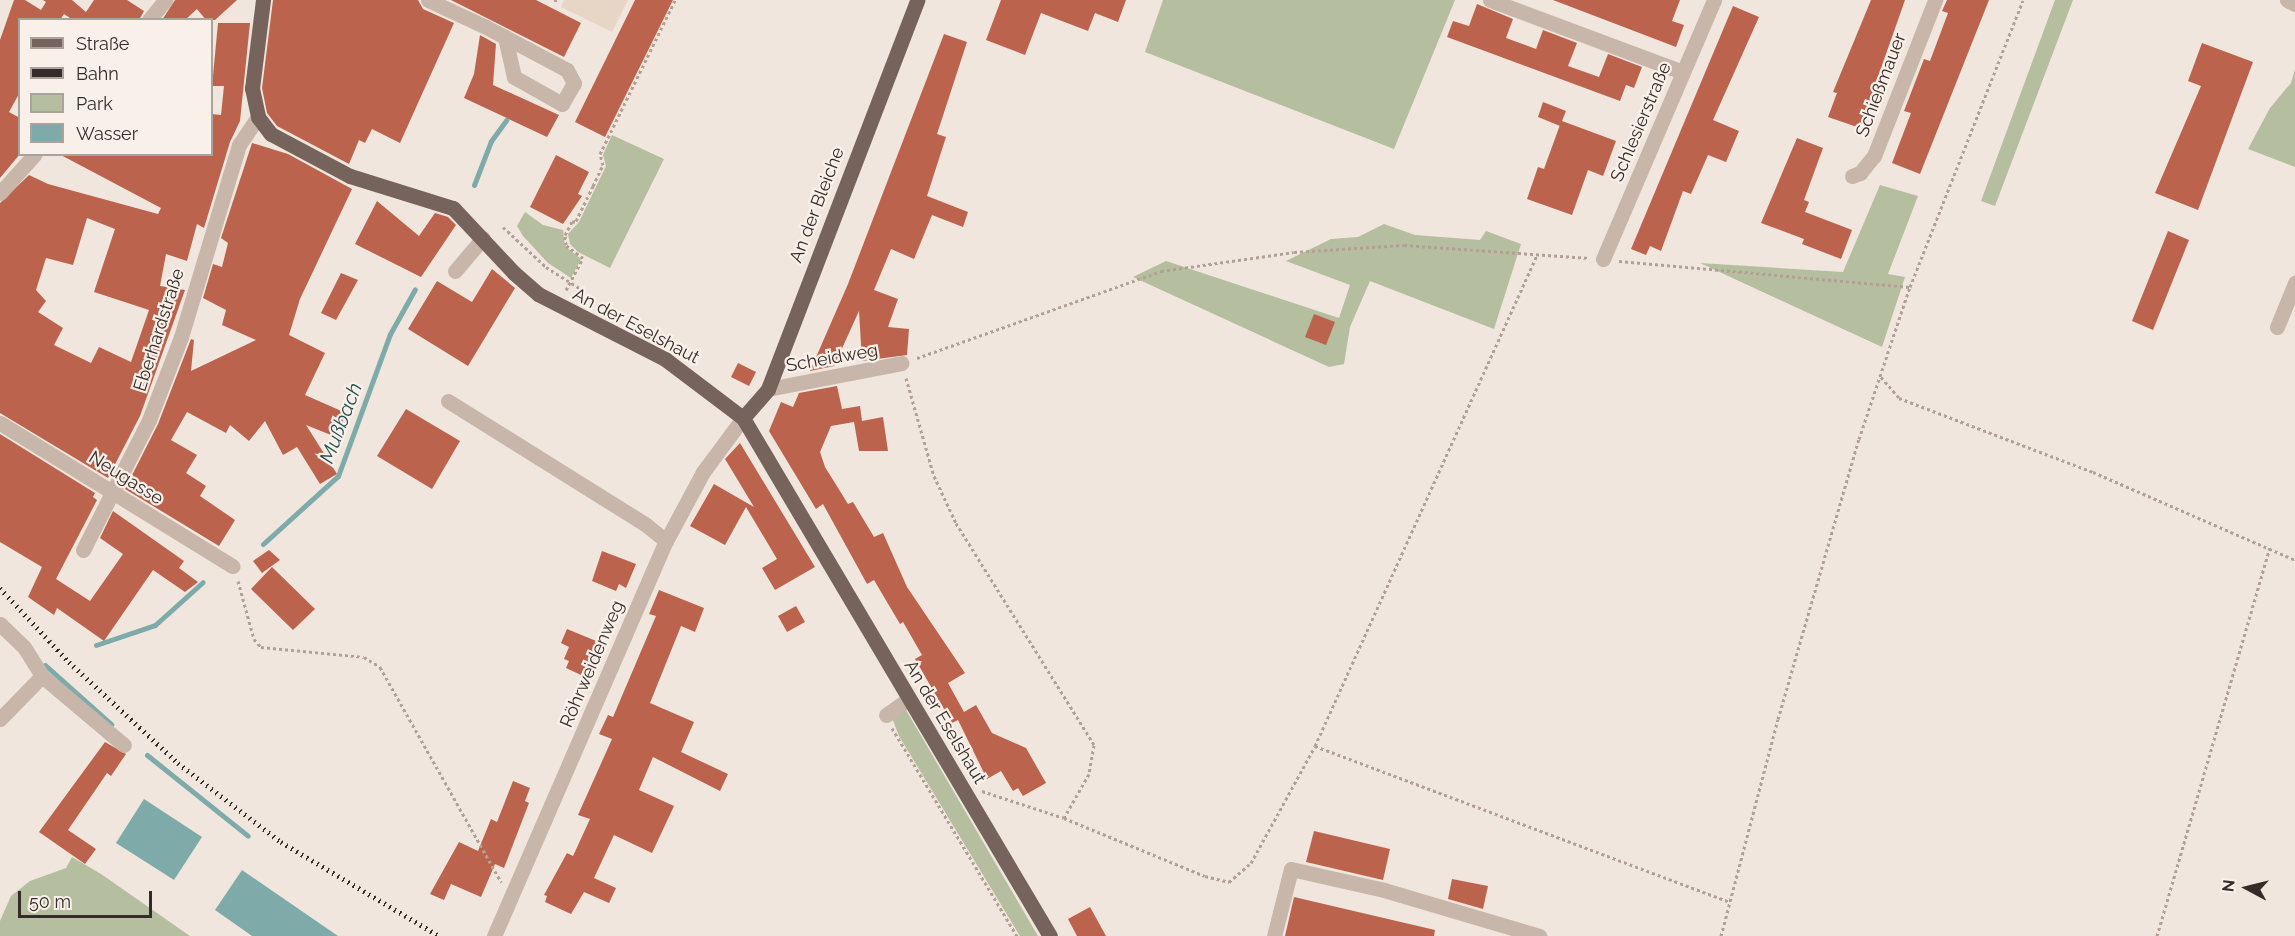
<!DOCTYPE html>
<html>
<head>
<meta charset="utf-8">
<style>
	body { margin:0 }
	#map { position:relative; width:2295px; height:936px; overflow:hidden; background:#f0e6dd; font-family:Raleway,sans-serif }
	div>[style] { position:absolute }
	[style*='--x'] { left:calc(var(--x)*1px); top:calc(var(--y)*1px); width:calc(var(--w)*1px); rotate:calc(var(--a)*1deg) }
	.green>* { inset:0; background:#b5be9e }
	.plaza>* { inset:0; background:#e7d6c5 }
	.water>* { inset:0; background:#7eabaa }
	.stream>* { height:5px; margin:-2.5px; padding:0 2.5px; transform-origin:2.5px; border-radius:2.5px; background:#7eabaa }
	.building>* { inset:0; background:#bc634e }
	.path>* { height:3px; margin-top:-1.5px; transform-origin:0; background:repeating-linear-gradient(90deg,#b3a094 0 3px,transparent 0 6px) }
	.minor>* { height:15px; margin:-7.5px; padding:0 7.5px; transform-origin:7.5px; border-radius:7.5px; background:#c7b6a9 }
	.major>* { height:15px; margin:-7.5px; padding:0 7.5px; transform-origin:7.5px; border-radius:7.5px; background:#76635b }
	.rail>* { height:4.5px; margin-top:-2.25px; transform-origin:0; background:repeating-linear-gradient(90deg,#352c29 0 1.5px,transparent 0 6px) }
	span { translate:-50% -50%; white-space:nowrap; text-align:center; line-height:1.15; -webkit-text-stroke:4.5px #f8f0e9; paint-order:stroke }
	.street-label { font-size:18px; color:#352c29 }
	.water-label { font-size:20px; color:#215253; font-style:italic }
	.legend { position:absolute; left:18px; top:18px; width:195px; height:138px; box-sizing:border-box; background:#f8f0e9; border:2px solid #aaa29c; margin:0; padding:8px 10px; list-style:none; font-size:18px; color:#352c29 }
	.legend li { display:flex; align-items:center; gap:12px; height:30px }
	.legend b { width:30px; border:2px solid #aaa29c }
	.north { position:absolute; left:2217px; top:858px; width:60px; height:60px; -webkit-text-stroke:4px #f8f0e9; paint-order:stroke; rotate:277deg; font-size:16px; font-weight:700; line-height:24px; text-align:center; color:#352c29 }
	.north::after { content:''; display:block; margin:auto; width:21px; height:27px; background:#352c29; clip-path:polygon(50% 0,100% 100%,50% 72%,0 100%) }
	.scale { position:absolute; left:18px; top:891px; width:134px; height:27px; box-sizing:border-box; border:3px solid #352c29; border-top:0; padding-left:8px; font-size:18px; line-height:21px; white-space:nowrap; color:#352c29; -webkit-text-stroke:4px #f8f0e9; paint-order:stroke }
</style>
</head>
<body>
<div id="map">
	<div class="green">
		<div style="clip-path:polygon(1163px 0,1455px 0,1394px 149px,1145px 52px)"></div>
		<div style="clip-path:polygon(2055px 0,2073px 0,1995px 206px,1981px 201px)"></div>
		<div style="clip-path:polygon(2295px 69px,2295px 167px,2248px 149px,2270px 108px,2291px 83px)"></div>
		<div style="clip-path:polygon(612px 135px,664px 159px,610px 268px,578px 252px,570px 244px,568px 234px,579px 222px,606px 166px,603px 155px)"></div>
		<div style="clip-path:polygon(1880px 185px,1918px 196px,1888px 274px,1905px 277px,1882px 347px,1700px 263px,1843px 272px)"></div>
		<div style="clip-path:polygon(525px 212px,543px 225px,563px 230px,565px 246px,581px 259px,571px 278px,548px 263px,523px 236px,517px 226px)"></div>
		<div style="clip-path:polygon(1384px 224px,1415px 235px,1480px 240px,1486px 231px,1521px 244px,1494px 329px,1370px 281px,1350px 327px,1344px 364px,1329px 367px,1133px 277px,1166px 261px,1339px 318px,1350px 285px,1286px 261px,1331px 239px,1358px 237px)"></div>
		<div style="clip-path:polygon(906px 710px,1038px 936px,1020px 936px,899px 736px,892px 718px)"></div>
		<div style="clip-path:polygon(72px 857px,101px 874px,190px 936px,0 936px,0 921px,11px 896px,30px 881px,66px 868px)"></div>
	</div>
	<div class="plaza">
		<div style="clip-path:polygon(564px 0,628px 0,612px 32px,561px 7px)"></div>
	</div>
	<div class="water">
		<div style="clip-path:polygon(144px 799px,202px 837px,174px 880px,116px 843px)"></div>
		<div style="clip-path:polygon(242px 870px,338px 936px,252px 936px,215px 910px)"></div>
	</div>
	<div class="stream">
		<div style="--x:474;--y:185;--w:47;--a:-68.9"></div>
		<div style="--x:491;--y:141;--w:26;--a:-54"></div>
		<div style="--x:263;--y:544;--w:101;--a:-42.2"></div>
		<div style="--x:338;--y:476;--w:151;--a:-69.9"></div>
		<div style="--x:390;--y:334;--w:51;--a:-60.9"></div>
		<div style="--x:96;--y:645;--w:62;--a:-18.7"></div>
		<div style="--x:155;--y:625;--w:64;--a:-41.9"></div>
		<div style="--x:45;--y:665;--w:89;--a:41.8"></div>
		<div style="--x:147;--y:755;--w:129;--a:38.7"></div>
	</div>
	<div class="building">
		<div style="clip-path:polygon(14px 0,25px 0,41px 10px,46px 2px,43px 0,72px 0,86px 12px,94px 0,127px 0,144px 11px,139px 20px,73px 20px,64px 14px,60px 20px,20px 20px,20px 92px,9px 112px,20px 118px,20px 154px,0 178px,0 40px)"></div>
		<div style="clip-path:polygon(175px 0,237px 0,215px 20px,206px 20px,197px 9px,185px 20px,162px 20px)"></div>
		<div style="clip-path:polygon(273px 0,418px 0,423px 9px,454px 23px,400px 143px,372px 129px,365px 143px,359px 140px,349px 164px,277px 126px,267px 113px,262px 88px)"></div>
		<div style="clip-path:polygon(451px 0,536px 0,581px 23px,564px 57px)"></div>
		<div style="clip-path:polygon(635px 0,673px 0,605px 137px,575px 122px)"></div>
		<div style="clip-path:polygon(1001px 0,1126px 0,1118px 22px,1095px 13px,1088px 31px,1041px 13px,1025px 55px,986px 40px)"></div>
		<div style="clip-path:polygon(1553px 0,1680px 0,1672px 21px,1684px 25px,1676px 47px)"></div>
		<div style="clip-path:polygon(1871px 0,1905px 0,1860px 128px,1828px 117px,1837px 93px,1833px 92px)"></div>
		<div style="clip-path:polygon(1947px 0,1989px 0,1920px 174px,1892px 163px,1911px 113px,1904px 111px,1924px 59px,1930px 61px,1948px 13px,1942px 11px)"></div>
		<div style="clip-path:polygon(1477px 4px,1513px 19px,1506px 38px,1536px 49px,1543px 30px,1577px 43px,1568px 66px,1599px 77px,1608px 54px,1642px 67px,1634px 88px,1626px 85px,1620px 101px,1447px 37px,1453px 21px,1469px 26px)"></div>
		<div style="clip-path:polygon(1733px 6px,1759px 17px,1713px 120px,1739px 131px,1726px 162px,1708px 155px,1691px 194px,1683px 191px,1661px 251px,1650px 246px,1646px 255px,1631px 249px)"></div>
		<div style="clip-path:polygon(evenodd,218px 23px,250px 23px,240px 121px,230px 142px,204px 228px,197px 224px,187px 261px,166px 254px,160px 286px,185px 290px,140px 416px,108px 478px,0 413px,0 203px,29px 175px,48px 184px,158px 214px,161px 208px,59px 154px,212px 154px,212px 114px,221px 115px,224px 86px,212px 86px,218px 23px,87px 218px,115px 229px,94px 292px,149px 310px,131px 362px,99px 347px,91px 363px,54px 345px,63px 328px,38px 312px,46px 301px,36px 290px,46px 258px,73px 265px,87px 218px)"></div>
		<div style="clip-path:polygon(944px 34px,967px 42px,937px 134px,946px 137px,927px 196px,968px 212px,963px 227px,932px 215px,914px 259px,891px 249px,874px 290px,898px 299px,888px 327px,909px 329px,907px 355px,862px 361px,859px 311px,834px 366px,810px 371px,848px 284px)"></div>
		<div style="clip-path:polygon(480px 35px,496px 44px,493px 85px,559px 115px,547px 137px,464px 98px,474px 74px)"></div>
		<div style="clip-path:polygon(2202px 43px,2253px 62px,2198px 210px,2155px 193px,2201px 86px,2188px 81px)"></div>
		<div style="clip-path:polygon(1543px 102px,1566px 111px,1562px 121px,1616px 141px,1603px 176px,1588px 170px,1572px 215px,1527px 199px,1538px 167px,1544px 169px,1561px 122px,1560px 126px,1538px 117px)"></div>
		<div style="clip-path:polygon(1797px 138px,1823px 148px,1804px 200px,1809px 202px,1805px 212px,1852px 230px,1841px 259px,1802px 244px,1804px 239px,1761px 223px)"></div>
		<div style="clip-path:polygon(252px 143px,288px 154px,352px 189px,300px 299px,289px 335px,325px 353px,305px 395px,346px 413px,336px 437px,306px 425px,337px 474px,320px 484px,297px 447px,283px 455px,265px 421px,249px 441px,230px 425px,226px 433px,187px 412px,171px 440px,197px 455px,186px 473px,206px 486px,200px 496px,235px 520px,219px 546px,125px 489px,158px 424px,191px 339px,194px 340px,191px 371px,256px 340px,222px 325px,226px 310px,203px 298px,213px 264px,222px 267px,228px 243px,221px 238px)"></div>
		<div style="clip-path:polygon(556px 155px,589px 172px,578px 194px,582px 196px,563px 224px,530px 207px)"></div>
		<div style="clip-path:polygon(377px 201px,419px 236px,435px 213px,448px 217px,456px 225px,421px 277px,355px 244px)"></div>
		<div style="clip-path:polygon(2168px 231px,2189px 240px,2153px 330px,2132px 321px)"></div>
		<div style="clip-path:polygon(492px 269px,515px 288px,468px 366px,408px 329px,437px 281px,472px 302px)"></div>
		<div style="clip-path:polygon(341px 273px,358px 280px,336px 320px,321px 313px)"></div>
		<div style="clip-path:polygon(1314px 314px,1335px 322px,1326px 345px,1305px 337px)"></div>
		<div style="clip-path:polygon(738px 363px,756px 372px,749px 386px,731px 377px)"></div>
		<div style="clip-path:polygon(837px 386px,842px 409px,860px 406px,862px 421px,883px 417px,888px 451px,859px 451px,854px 422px,831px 426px,820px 452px,825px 467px,848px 504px,853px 502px,874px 537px,883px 533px,907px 587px,965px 673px,948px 683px,964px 712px,976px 705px,992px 733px,1026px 748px,1046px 783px,1023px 796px,1018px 788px,1013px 791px,1001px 771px,987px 779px,958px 720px,952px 723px,915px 659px,922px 655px,903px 622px,900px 624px,874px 580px,867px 584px,823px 504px,816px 509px,769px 431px,781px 402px,793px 407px,799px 393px)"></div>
		<div style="clip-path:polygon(406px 409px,460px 441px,432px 489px,377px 456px)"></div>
		<div style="clip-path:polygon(0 434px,95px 493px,93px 497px,97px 500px,56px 579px,90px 601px,123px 554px,100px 538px,113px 511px,184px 561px,179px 568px,198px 582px,185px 592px,153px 570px,104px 641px,57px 608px,54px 615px,28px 597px,42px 567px,0 542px)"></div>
		<div style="clip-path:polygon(740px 443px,815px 567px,775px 590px,762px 568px,777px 559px,746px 507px,725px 545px,690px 526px,714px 484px,754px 507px,725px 459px)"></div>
		<div style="clip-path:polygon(269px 550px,280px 560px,262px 573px,253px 561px)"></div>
		<div style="clip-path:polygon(602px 551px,636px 564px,626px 588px,619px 584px,616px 591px,592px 581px)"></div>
		<div style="clip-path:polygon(272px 567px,315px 609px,293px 630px,251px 589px)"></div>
		<div style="clip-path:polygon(659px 590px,704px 608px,695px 632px,681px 626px,650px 703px,694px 722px,681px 752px,728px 774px,720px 791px,653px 757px,639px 790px,674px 806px,652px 853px,614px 835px,594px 878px,616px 888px,609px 903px,584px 892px,571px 914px,545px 902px,547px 896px,544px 895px,567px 853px,573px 856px,590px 819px,578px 815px,612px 739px,599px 734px,608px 715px,613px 717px,656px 616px,649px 614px)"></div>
		<div style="clip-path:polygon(796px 606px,805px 622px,787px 632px,778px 616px)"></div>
		<div style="clip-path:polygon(567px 629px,601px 643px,589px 670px,584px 668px,581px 675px,566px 668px,569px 661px,564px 659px,569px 647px,561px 643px)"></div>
		<div style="clip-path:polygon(105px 742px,126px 754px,111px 776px,107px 773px,68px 830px,96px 849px,85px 864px,39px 832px)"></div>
		<div style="clip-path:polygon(513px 781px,530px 788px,525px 801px,529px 803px,504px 868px,495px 864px,481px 897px,451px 884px,444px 900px,430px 894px,459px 842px,478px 851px,491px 819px,497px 822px)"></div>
		<div style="clip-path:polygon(1314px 831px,1390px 849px,1383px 880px,1306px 862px)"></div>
		<div style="clip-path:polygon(1452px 879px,1488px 886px,1483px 909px,1448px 899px)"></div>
		<div style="clip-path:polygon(1294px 897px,1435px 930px,1434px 936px,1285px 936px)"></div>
		<div style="clip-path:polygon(1090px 907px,1106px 936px,1077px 936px,1068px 919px)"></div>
	</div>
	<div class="path">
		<div style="--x:554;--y:0;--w:6;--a:0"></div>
		<div style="--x:503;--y:227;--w:59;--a:42.9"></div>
		<div style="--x:546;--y:267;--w:45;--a:32.3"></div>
		<div style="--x:1619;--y:261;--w:292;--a:5.1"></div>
		<div style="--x:566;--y:290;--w:36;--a:-62"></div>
		<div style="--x:583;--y:258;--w:21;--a:-143"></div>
		<div style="--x:566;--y:245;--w:10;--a:-96"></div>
		<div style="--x:565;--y:235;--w:15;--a:-62"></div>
		<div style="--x:572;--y:222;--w:4;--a:-14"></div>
		<div style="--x:576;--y:221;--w:39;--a:-64"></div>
		<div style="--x:593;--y:186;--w:23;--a:-65"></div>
		<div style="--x:603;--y:165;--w:11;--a:-105"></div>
		<div style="--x:600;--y:154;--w:171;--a:-64"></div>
		<div style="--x:917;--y:358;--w:259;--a:-19.6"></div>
		<div style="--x:1161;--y:271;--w:134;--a:-8.1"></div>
		<div style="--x:1294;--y:252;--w:110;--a:-3.6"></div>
		<div style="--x:1404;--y:245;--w:185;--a:4"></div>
		<div style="--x:1881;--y:377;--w:28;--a:49"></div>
		<div style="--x:1899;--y:398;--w:208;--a:20.9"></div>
		<div style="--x:2093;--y:472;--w:220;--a:23.5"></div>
		<div style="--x:906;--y:378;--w:102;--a:74.1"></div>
		<div style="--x:934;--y:476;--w:52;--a:64.9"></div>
		<div style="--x:956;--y:523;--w:261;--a:58.1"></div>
		<div style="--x:1094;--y:745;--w:29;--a:100"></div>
		<div style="--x:1089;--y:774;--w:51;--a:119.6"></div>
		<div style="--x:238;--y:581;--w:60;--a:74.6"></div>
		<div style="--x:254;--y:639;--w:11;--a:49"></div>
		<div style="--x:261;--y:647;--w:103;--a:5.5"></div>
		<div style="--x:364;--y:657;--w:19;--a:32"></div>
		<div style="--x:380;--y:667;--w:247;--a:60.6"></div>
		<div style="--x:892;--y:728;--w:243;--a:59"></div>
		<div style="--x:1315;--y:746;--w:539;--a:-65.67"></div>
		<div style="--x:982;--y:791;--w:86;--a:18.2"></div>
		<div style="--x:1064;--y:818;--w:152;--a:22.4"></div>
		<div style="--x:1205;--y:876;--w:25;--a:14"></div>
		<div style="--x:1229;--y:882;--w:29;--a:-41"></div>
		<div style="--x:1251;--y:863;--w:133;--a:-61.3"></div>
		<div style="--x:1315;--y:746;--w:443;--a:20.6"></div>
		<div style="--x:1721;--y:936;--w:224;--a:-75.3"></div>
		<div style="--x:1778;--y:719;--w:291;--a:-73.9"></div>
		<div style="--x:1859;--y:439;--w:160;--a:-71.5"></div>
		<div style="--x:1910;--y:287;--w:308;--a:-68.5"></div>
		<div style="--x:2157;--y:936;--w:404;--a:-73.8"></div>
	</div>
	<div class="minor">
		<div style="--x:428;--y:0;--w:64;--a:25"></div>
		<div style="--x:486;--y:27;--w:21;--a:28"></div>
		<div style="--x:505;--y:37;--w:70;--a:28"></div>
		<div style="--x:567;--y:70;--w:15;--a:62"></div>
		<div style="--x:574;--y:83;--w:24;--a:120"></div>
		<div style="--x:562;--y:104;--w:55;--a:-150.6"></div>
		<div style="--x:514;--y:77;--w:41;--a:-102.7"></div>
		<div style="--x:1490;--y:0;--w:206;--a:20.5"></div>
		<div style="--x:2287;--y:0;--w:9;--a:27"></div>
		<div style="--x:149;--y:20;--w:26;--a:-51"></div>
		<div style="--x:1852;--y:176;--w:9;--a:-21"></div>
		<div style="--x:1860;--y:173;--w:22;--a:-51"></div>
		<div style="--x:1874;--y:156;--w:168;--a:-68.6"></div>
		<div style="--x:0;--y:193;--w:52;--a:-48.1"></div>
		<div style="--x:1603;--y:259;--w:282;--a:-66.8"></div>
		<div style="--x:455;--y:271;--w:43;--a:-49.7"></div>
		<div style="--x:2277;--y:327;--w:48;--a:-67.8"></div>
		<div style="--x:768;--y:389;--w:136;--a:-11"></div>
		<div style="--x:448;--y:401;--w:232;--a:32"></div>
		<div style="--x:645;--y:524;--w:27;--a:39"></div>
		<div style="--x:0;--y:423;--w:273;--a:31.6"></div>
		<div style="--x:83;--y:550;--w:146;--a:-63.1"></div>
		<div style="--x:149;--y:420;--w:89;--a:-68.9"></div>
		<div style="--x:181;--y:337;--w:201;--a:-73.2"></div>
		<div style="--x:239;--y:145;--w:34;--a:-56"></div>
		<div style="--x:0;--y:624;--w:33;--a:44"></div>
		<div style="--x:24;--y:647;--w:34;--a:58"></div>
		<div style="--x:42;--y:676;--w:107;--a:40.1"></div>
		<div style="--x:886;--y:715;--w:28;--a:-35"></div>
		<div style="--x:0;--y:719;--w:60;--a:-45.7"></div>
		<div style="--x:494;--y:936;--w:431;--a:-66.5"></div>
		<div style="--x:666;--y:541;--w:78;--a:-61.8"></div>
		<div style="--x:703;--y:472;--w:67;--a:-53.5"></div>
		<div style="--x:1274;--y:936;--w:69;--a:-75.8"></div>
		<div style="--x:1291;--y:869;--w:95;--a:12.7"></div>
		<div style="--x:1384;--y:890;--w:162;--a:16.5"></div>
	</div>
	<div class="major">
		<div style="--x:263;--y:0;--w:89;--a:97.1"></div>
		<div style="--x:252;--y:88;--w:30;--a:78"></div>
		<div style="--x:258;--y:117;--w:21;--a:53"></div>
		<div style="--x:271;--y:134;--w:89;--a:28"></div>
		<div style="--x:350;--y:176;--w:108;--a:17.3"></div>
		<div style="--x:453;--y:208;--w:89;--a:46.8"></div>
		<div style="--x:514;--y:273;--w:32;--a:41"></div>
		<div style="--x:538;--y:294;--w:143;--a:27.1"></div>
		<div style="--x:665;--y:359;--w:98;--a:37.1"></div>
		<div style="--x:743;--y:418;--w:602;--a:59.35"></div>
		<div style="--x:743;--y:418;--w:38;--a:-49"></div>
		<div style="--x:768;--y:389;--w:417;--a:-69"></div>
	</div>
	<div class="rail">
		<div style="--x:0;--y:588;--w:101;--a:47"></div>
		<div style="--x:69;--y:662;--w:149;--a:42.8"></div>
		<div style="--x:178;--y:763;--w:130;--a:37.5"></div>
		<div style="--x:281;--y:842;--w:184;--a:30.7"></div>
	</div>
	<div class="street-label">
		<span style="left:1881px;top:85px;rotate:-69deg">Schießmauer</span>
		<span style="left:1641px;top:122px;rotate:-67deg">Schlesierstraße</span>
		<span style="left:817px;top:205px;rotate:-69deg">An der Bleiche</span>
		<span style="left:636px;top:326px;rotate:28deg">An der Eselshaut</span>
		<span style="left:159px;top:330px;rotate:-72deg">Eberhardstraße</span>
		<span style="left:832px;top:358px;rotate:-10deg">Scheidweg</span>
		<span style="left:126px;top:478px;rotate:32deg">Neugasse</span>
		<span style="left:592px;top:664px;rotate:-67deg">Röhrweidenweg</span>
		<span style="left:945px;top:722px;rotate:59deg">An der Eselshaut</span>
	</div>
	<div class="water-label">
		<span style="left:341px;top:423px;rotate:-69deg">Mußbach</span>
	</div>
	<ul class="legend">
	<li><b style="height:8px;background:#76635b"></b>Straße</li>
	<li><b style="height:8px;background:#352c29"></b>Bahn</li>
	<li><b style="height:16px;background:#b5be9e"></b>Park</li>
	<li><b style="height:16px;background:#7eabaa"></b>Wasser</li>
	</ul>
	<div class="north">N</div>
	<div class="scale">50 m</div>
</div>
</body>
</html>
